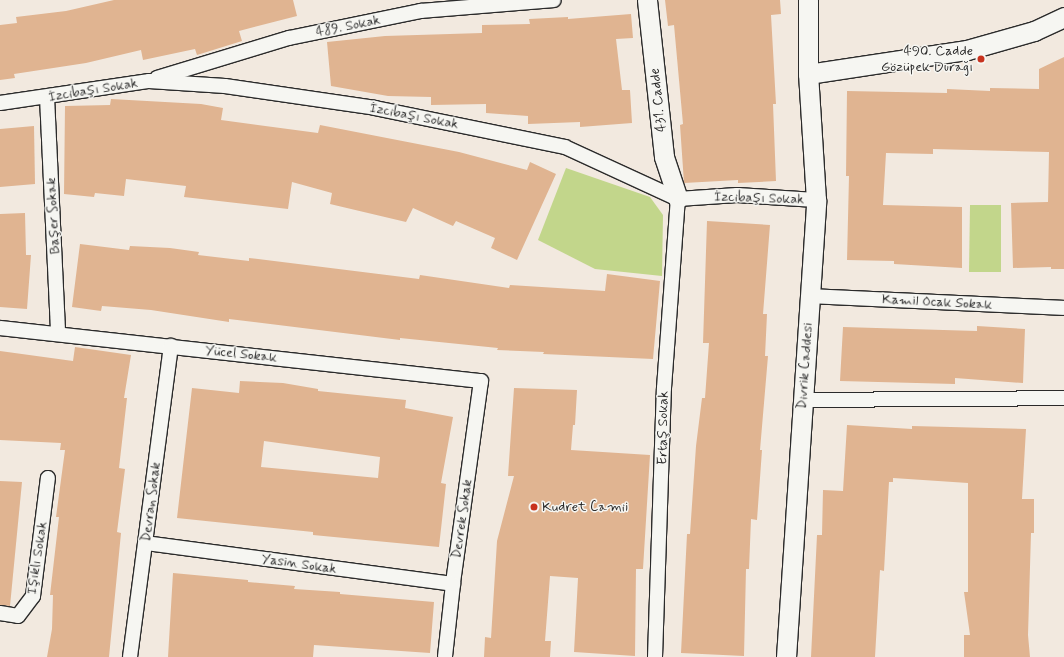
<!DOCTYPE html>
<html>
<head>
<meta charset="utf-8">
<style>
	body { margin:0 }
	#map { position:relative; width:1064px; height:657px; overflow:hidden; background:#f2e9df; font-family:Mynerve,sans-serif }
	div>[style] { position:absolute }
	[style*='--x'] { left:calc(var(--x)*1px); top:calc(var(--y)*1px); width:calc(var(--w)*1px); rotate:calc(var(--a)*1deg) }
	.green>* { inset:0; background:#c2d68b }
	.building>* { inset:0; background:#e0b491 }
	.roads { filter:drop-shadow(1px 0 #2b2b2b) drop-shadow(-1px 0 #2b2b2b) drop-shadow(0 1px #2b2b2b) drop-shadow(0 -1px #2b2b2b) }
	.street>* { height:14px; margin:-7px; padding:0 7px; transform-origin:7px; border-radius:7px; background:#f6f6f2 }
	.secondary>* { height:19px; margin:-9.5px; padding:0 9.5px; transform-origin:9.5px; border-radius:9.5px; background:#f6f6f2 }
	.dots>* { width:11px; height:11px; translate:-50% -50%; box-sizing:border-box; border:2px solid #f6f6f2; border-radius:50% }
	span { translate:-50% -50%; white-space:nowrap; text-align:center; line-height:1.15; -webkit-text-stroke:3px #f6f6f2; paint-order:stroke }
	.street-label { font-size:14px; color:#2b2b2b }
	.poi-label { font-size:14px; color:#2b2b2b }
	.right { translate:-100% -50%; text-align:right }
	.left { translate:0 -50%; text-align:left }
</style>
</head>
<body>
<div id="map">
	<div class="green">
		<div style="clip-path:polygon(566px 168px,650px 197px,663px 215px,662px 276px,595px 269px,538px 240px)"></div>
		<div style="clip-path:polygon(970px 205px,1001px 205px,1001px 272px,969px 272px)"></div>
	</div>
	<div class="building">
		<div style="clip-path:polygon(114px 0,293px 0,297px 16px,239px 31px,242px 41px,197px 55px,195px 49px,143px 60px,141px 50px,86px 63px,14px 74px,15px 78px,0 80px,0 25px,17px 23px,16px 17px,66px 11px)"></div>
		<div style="clip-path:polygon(665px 0,780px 0,781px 14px,771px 15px,776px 104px,773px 104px,776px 181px,738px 183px,738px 180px,684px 183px,680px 125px,683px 124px,674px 25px,668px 26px)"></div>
		<div style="clip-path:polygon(631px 14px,633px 38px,616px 39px,622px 90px,630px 90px,632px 123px,580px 127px,580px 122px,528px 124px,528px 116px,486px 113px,486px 104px,431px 105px,431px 97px,388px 96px,331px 86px,327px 42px,385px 36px,482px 33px,482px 25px,530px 24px,529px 19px,568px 17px,568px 19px)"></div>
		<div style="clip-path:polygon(1064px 57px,1064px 269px,1051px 269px,1051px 267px,1013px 268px,1011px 203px,1048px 202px,1049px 152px,933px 149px,933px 154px,886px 153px,883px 205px,962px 207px,962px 268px,894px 264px,894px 261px,847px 260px,849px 176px,846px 176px,847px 91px,947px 93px,947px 89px,990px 91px,990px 88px,1039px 89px,1039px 69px)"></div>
		<div style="clip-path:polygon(111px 99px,201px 104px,223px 108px,221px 120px,318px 133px,320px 125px,459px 152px,527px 170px,530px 162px,556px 174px,517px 260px,491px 248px,495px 238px,456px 221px,453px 226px,413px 208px,406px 222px,330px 204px,332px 193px,292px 182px,288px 209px,184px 197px,186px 186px,126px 179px,124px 196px,95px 193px,94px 197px,64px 194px,65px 106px,110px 105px)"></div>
		<div style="clip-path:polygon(34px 126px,35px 184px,0 187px,0 129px)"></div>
		<div style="clip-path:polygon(25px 213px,26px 255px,31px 255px,27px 309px,0 307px,0 214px)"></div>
		<div style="clip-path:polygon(707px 221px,770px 225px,763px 314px,767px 314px,765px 356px,768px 356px,760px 450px,762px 450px,757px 520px,751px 519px,749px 569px,746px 569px,744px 656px,681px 653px,687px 534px,690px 534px,696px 446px,702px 398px,705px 398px,709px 343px,703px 343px)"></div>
		<div style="clip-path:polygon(80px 244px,129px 250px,130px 246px,170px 248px,199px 252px,198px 255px,249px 261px,249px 258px,419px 279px,420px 275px,509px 288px,510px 285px,605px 291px,607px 274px,660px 281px,653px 359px,543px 354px,544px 352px,497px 350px,498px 348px,400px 338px,400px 340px,229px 319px,229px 322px,151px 310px,102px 306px,101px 311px,72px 307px)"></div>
		<div style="clip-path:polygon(977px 326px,1025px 329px,1023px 383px,955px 378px,955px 384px,840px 381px,843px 327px,977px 331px)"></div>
		<div style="clip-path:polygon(75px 347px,131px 355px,124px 398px,127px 398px,119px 468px,125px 469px,117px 532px,121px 533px,109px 657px,47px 657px,52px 629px,53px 595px,50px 595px,59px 517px,56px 517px,65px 450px,60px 450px,61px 443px,0 440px,0 351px,73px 361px)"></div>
		<div style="clip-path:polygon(evenodd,240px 381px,283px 383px,318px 389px,318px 391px,406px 400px,405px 408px,453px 417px,441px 483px,446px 484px,439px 547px,313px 535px,313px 532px,177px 518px,192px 388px,239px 393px,240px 381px,264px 441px,380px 457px,378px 478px,261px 467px,264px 441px)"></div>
		<div style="clip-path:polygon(514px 388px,577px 390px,575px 425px,573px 425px,571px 450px,650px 455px,643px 569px,636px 569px,635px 656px,574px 652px,578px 578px,550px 576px,545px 641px,551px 641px,550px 657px,484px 657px,485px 637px,491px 638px,497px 541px,514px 476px,508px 476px)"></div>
		<div style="clip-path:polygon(847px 425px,912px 429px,912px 426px,1026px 429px,1022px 499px,1034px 499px,1034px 533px,1031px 533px,1028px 635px,1030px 657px,964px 657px,964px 635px,970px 635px,964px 592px,968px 592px,968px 483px,893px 478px,893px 482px,889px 482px,884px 571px,880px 570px,875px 657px,811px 657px,817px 535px,822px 535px,823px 490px,843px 491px)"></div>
		<div style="clip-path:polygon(0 481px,22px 482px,10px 606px,0 605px)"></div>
		<div style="clip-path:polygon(173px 573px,248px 580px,248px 582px,295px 586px,294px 589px,340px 592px,340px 594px,434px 602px,430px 653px,314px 645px,313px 657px,168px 657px)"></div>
	</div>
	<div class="roads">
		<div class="street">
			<div style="--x:157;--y:78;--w:138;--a:-16.9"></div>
			<div style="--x:289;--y:38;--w:135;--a:-11.6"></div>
			<div style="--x:421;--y:11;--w:133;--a:-4.7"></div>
			<div style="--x:47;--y:97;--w:237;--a:87.3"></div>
			<div style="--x:0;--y:103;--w:151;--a:-8.4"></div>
			<div style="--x:149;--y:81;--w:76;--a:3.8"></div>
			<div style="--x:225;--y:86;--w:152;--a:8.3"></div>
			<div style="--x:375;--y:108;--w:194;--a:11.6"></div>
			<div style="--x:565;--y:147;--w:124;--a:24.7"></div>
			<div style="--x:678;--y:199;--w:59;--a:-3.9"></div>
			<div style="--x:737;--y:195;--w:79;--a:3.6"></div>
			<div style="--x:810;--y:296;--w:254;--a:2.7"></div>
			<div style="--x:0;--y:328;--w:484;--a:6.3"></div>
			<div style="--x:481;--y:381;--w:205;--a:97.9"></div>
			<div style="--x:453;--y:584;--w:73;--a:96.3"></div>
			<div style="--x:803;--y:400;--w:261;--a:-0.4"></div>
			<div style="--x:146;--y:543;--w:310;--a:7.6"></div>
			<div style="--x:0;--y:613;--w:18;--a:9"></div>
			<div style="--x:18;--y:616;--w:25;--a:-53"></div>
			<div style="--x:33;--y:596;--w:119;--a:-82.8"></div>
			<div style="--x:130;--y:657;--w:314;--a:-82.5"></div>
			<div style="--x:655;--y:657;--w:269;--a:-88.1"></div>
			<div style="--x:664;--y:388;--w:190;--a:-85.8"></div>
		</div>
		<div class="secondary">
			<div style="--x:647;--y:0;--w:158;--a:83.8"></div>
			<div style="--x:664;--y:157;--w:44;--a:71.6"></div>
			<div style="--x:808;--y:74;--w:161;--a:-8.6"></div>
			<div style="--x:967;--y:50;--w:70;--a:-15.8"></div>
			<div style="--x:1034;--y:31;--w:33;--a:-25"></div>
			<div style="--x:786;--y:657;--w:458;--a:-86.2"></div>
			<div style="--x:816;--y:200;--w:126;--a:-93.6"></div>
			<div style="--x:808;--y:74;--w:74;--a:-90"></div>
		</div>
	</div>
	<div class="dots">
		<div style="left:981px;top:59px;background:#c8321e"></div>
		<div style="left:534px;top:507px;background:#c8321e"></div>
	</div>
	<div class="street-label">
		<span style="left:348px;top:26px;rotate:-11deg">489. Sokak</span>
		<span style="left:93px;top:90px;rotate:-9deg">İzcibaşı Sokak</span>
		<span style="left:658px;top:100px;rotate:-96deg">431. Cadde</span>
		<span style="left:414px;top:116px;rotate:11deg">İzcibaşı Sokak</span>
		<span style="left:759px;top:198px;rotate:2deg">İzcibaşı Sokak</span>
		<span style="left:53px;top:216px;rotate:-93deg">Başer Sokak</span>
		<span style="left:937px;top:302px;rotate:3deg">Kamil Ocak Sokak</span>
		<span style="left:241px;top:354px;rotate:6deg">Yücel Sokak</span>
		<span style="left:805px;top:366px;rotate:-86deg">Divrik Caddesi</span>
		<span style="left:663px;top:428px;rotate:-89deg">Ertaş Sokak</span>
		<span style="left:151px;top:502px;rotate:-83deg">Devran Sokak</span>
		<span style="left:462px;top:519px;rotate:-82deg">Devrek Sokak</span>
		<span style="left:37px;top:558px;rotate:-81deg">Işıklı Sokak</span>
		<span style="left:299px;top:564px;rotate:8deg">Yasin Sokak</span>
	</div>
	<div class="poi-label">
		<span class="right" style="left:973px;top:59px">490. Cadde<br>Gözüpek Durağı</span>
		<span class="left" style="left:542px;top:507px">Kudret Camii</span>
	</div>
</div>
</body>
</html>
